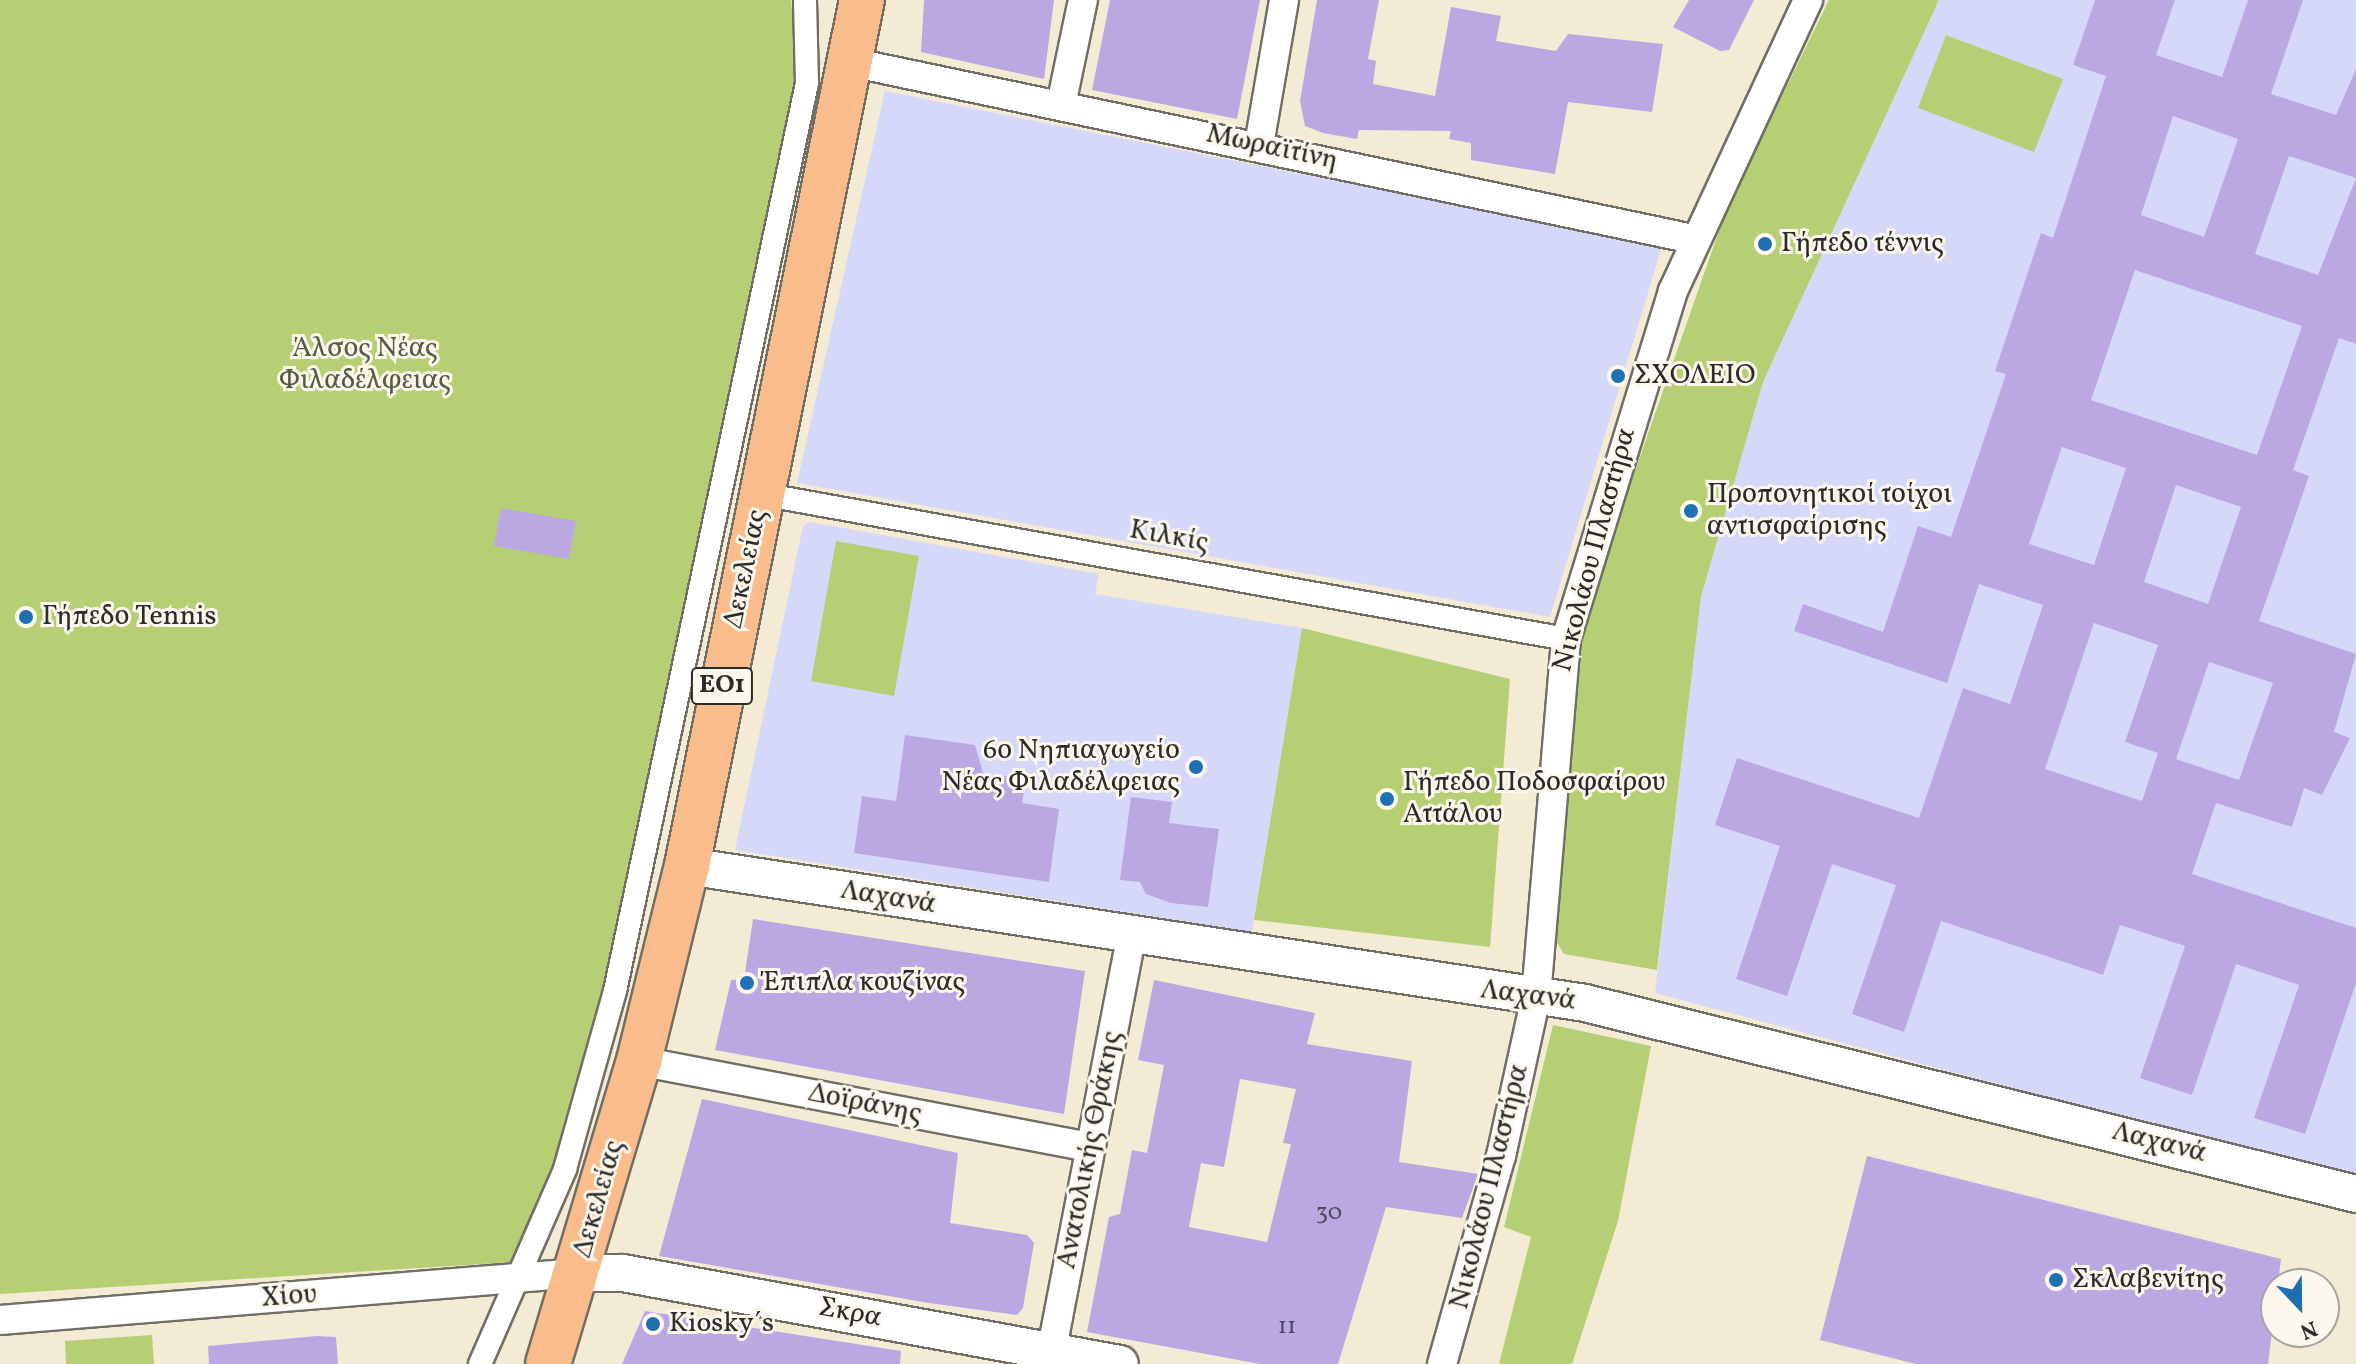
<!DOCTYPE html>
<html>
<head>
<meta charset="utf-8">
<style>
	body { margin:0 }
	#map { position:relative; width:2356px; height:1364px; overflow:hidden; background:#f4ebd4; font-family:Vollkorn,serif }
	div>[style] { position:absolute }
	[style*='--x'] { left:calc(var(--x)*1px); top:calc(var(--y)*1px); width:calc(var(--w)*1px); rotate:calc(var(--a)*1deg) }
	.built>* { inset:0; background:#d6d8f9 }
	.green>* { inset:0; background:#b7cf74 }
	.building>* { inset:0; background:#bba8e3 }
	.roads { filter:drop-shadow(2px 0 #716e66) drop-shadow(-2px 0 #716e66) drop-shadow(0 2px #716e66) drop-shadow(0 -2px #716e66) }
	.pedestrian>* { height:22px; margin:-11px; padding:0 11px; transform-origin:11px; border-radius:11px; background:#fff }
	.minor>* { height:28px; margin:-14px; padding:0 14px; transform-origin:14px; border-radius:14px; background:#fff }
	.tertiary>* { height:36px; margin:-18px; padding:0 18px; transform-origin:18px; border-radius:18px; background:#fff }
	.primary>* { height:44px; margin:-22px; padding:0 22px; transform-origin:22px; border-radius:22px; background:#f9bc8a }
	.dots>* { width:22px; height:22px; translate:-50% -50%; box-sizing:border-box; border:4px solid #fbf7ec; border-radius:50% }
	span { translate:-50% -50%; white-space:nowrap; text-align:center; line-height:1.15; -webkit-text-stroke:6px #fbf7ec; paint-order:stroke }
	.number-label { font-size:24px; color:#4f4a59 }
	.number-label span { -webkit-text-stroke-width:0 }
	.shield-label span { padding:2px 6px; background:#fbf7ec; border:2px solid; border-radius:6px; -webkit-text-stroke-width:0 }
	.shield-label { font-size:26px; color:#2b2b2b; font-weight:700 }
	.street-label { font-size:28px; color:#2b2b2b }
	.poi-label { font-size:28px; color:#2b2b2b }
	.left { translate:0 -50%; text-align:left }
	.right { translate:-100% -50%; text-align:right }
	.park-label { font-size:28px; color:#555c41 }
	.north { position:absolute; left:2260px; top:1268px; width:80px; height:80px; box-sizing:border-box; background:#fbf7ec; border:2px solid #a8a59f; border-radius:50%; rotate:158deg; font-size:22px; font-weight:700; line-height:32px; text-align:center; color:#2b2b2b }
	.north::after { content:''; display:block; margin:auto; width:28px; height:36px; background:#1f6fb2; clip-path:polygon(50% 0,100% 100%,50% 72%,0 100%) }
</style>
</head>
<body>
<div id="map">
	<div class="built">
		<div style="clip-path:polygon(1939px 0,2356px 0,2356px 1179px,1655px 993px,1701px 597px,1763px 382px)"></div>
		<div style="clip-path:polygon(885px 91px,1662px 246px,1550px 617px,797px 483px)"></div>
		<div style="clip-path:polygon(810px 522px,1099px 574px,1095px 594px,1302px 628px,1252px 932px,735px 850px,803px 526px)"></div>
	</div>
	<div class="green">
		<div style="clip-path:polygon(0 0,791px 0,798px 82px,603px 1009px,565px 1145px,514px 1262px,0 1294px)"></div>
		<div style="clip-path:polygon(1829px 0,1939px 0,1763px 382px,1701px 597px,1657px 970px,1564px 954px,1554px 938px,1585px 614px,1727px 208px)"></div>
		<div style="clip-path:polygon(1946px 35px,2063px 79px,2034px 152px,1918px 108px)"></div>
		<div style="clip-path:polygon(836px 541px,919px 556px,894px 696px,811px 681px)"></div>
		<div style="clip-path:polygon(1302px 628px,1510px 679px,1490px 947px,1254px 920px)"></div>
		<div style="clip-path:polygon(1553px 1025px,1651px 1046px,1618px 1221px,1572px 1364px,1499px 1364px,1531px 1237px,1504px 1227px)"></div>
		<div style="clip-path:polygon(152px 1335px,154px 1364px,66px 1364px,65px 1341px)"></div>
	</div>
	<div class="building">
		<div style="clip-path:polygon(924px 0,1054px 0,1044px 79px,921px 52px)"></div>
		<div style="clip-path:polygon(1110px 0,1260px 0,1237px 119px,1092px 90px)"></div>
		<div style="clip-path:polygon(1317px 0,1379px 0,1368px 59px,1376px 61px,1373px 84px,1435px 96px,1451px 7px,1501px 16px,1496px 41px,1556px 51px,1568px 34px,1663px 44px,1652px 112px,1568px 102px,1555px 174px,1471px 160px,1471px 143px,1449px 139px,1451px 131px,1359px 130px,1357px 139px,1323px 133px,1305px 126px,1300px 101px)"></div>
		<div style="clip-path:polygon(1689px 0,1754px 0,1729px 50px,1720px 51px,1673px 27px)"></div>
		<div style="clip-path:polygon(evenodd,2095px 0,2175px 0,2156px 55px,2222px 77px,2248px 0,2303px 0,2271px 94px,2336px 115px,2356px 69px,2356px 344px,2339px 338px,2293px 470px,2309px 476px,2259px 621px,2356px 654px,2334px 732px,2350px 738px,2322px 795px,2304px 788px,2292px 827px,2216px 803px,2192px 874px,2356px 928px,2356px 983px,2305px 1134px,2254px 1118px,2299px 985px,2236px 964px,2192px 1095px,2140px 1078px,2185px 946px,2120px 925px,2103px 975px,1941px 921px,1904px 1032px,1852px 1014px,1896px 885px,1832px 864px,1787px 996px,1736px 979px,1780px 846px,1715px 825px,1737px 758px,1919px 818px,1963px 688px,2010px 704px,2043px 605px,1979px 584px,1947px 683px,1794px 631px,1803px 604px,1883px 632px,1918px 526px,1951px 537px,2006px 374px,1995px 371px,2041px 233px,2053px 238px,2106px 76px,2073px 65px,2095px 0,2173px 116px,2238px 139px,2204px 237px,2141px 215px,2173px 116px,2095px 0,2289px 156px,2356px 178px,2318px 275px,2255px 254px,2289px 156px,2095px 0,2135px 270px,2302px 326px,2257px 455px,2091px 400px,2135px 270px,2095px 0,2062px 447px,2126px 468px,2094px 565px,2029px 544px,2062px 447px,2095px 0,2176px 485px,2241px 507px,2208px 604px,2144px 582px,2176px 485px,2095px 0,2094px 623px,2158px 645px,2125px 742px,2167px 756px,2158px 753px,2142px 801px,2045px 769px,2094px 623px,2095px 0,2209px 662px,2273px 683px,2239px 780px,2176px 759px,2209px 662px)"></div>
		<div style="clip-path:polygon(501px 508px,576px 521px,569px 559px,494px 546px)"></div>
		<div style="clip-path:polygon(905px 735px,975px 745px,983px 773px,1026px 779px,1022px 803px,1059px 809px,1049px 882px,854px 853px,862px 796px,896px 801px)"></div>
		<div style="clip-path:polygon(1131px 797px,1172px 802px,1169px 823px,1219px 829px,1208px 907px,1171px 903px,1146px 894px,1140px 882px,1120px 880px)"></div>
		<div style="clip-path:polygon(753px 919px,1085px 971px,1064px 1114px,715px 1050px,731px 980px,744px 979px)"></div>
		<div style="clip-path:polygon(evenodd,1154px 980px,1315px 1013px,1307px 1044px,1412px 1061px,1399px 1162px,1478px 1174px,1462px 1218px,1386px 1207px,1338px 1364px,1260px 1364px,1087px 1332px,1109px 1217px,1120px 1214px,1132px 1150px,1147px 1153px,1164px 1065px,1138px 1060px,1154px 980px,1240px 1079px,1296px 1089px,1283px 1143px,1291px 1144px,1267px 1242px,1189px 1227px,1201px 1163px,1224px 1167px,1240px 1079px)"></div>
		<div style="clip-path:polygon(702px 1099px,958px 1153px,950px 1223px,1027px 1235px,1034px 1243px,1023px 1308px,1017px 1315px,929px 1303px,659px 1256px)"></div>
		<div style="clip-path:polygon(1867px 1156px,2281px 1259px,2268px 1364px,1916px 1364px,1820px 1340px)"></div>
		<div style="clip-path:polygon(645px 1311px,901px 1351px,900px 1364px,622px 1364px)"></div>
		<div style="clip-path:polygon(317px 1336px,336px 1337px,338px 1364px,209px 1364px,208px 1346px)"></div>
	</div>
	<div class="roads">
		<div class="pedestrian">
			<div style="--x:761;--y:494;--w:818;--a:10.21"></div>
			<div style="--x:480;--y:1364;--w:213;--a:-66.4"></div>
			<div style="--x:565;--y:1169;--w:185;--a:-74.3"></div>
			<div style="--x:615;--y:991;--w:928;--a:-78.06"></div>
			<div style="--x:807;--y:83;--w:83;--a:-91.4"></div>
		</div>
		<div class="minor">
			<div style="--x:850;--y:62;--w:861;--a:11.86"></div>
			<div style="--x:1061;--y:105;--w:107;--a:-78.2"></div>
			<div style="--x:1259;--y:145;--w:147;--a:-80.2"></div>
			<div style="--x:639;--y:1061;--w:459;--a:10.8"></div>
			<div style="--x:0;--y:1320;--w:580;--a:-4.65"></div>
			<div style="--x:1049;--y:1364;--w:435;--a:-79.1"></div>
			<div style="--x:1442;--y:1364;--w:216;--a:-74.2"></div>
			<div style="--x:1501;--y:1156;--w:163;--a:-77.6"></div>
			<div style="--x:1536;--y:997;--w:359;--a:-85.2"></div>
			<div style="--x:1566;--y:639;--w:364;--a:-72.9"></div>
			<div style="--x:1673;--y:291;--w:321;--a:-65.1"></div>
		</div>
		<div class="tertiary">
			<div style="--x:687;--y:866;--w:908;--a:8.67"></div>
			<div style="--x:1585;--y:1003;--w:794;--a:13.91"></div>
			<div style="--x:578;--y:1273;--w:45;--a:0"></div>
			<div style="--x:623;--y:1273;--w:505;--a:10.38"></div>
		</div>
		<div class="primary">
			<div style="--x:548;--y:1364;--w:316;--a:-73.3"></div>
			<div style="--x:639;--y:1061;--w:201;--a:-76.2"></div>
			<div style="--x:687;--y:866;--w:884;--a:-78.58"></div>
		</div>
	</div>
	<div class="dots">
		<div style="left:1765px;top:244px;background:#1f6fb2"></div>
		<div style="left:1618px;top:376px;background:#1f6fb2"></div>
		<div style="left:1691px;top:511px;background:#1f6fb2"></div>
		<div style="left:26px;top:617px;background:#1f6fb2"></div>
		<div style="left:1196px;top:767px;background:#1f6fb2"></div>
		<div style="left:1387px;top:799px;background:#1f6fb2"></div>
		<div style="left:747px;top:983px;background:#1f6fb2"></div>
		<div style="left:2056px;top:1280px;background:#1f6fb2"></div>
		<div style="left:653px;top:1324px;background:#1f6fb2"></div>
	</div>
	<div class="number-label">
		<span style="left:1329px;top:1214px">30</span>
		<span style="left:1287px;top:1328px">11</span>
	</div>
	<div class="shield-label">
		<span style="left:722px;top:686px">ΕΟ1</span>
	</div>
	<div class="street-label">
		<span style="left:1272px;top:148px;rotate:12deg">Μωραϊτίνη</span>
		<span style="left:1169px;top:537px;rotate:10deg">Κιλκίς</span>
		<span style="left:1595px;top:550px;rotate:-75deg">Νικολάου Πλαστήρα</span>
		<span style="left:746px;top:569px;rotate:-78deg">Δεκελείας</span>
		<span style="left:888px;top:898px;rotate:9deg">Λαχανά</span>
		<span style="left:1528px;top:996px;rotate:7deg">Λαχανά</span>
		<span style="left:865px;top:1104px;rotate:11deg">Δοϊράνης</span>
		<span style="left:2159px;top:1143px;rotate:14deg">Λαχανά</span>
		<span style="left:1090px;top:1150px;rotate:-79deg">Ανατολικής Θράκης</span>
		<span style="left:1490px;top:1187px;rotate:-76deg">Νικολάου Πλαστήρα</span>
		<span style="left:599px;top:1199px;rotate:-74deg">Δεκελείας</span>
		<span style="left:289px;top:1297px;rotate:-4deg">Χίου</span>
		<span style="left:850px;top:1313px;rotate:10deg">Σκρα</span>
	</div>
	<div class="poi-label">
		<span class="left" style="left:1781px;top:244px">Γήπεδο τέννις</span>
		<span class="left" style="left:1634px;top:376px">ΣΧΟΛΕΙΟ</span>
		<span class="left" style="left:1707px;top:511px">Προπονητικοί τοίχοι<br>αντισφαίρισης</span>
		<span class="left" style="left:42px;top:617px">Γήπεδο Tennis</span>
		<span class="right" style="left:1180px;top:767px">6ο Νηπιαγωγείο<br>Νέας Φιλαδέλφειας</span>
		<span class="left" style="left:1403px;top:799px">Γήπεδο Ποδοσφαίρου<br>Αττάλου</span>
		<span class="left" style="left:763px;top:983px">Έπιπλα κουζίνας</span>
		<span class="left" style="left:2072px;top:1280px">Σκλαβενίτης</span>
		<span class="left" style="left:669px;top:1324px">Kiosky´s</span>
	</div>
	<div class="park-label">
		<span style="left:365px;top:365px">Άλσος Νέας<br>Φιλαδέλφειας</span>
	</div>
	<div class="north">N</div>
</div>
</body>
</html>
